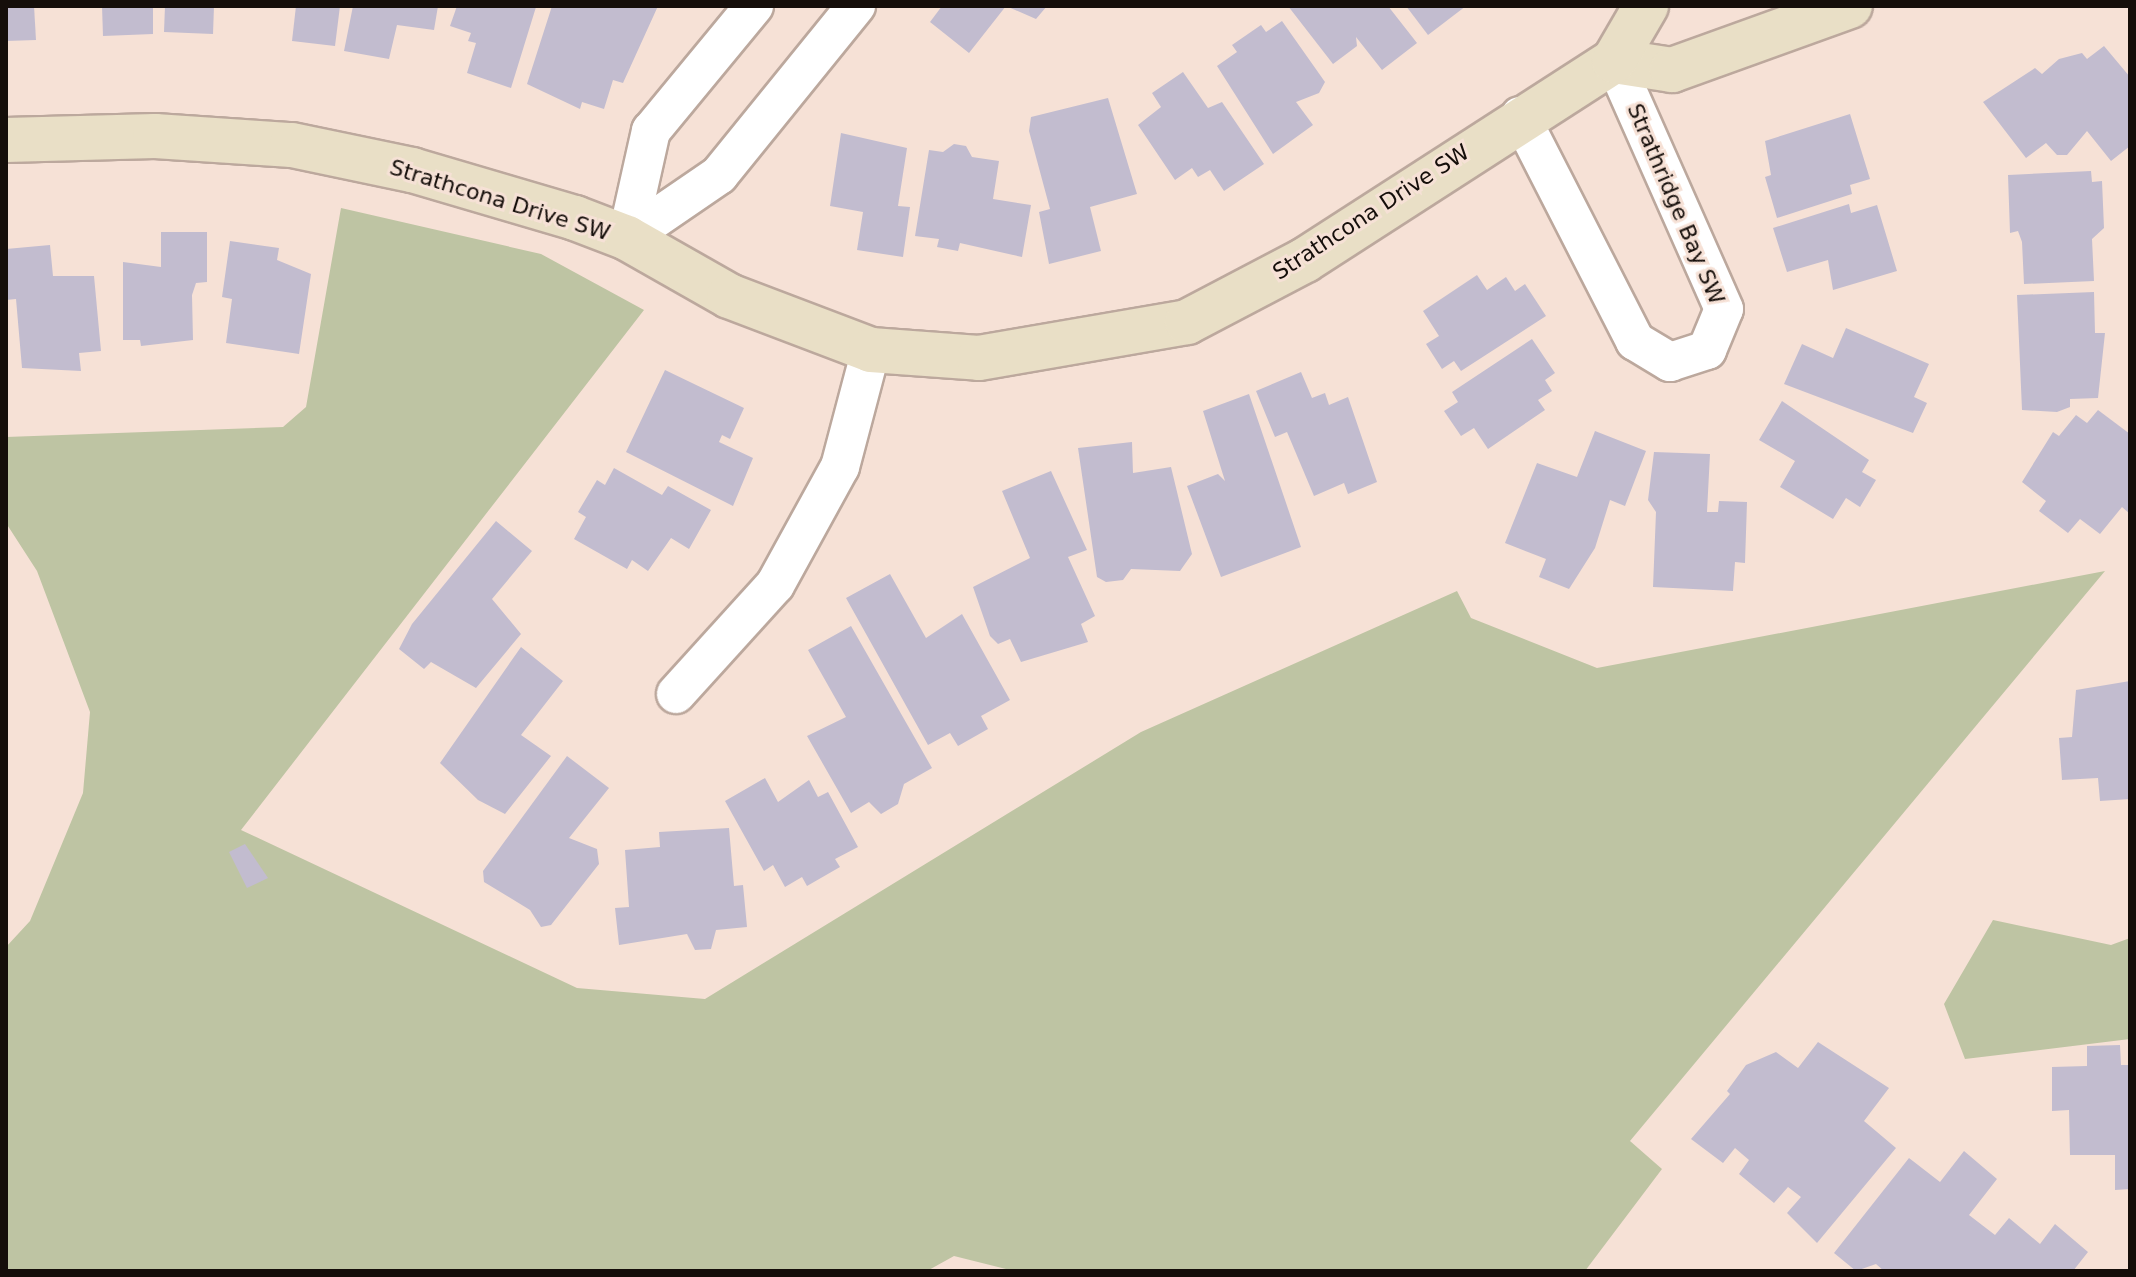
<!DOCTYPE html>
<html>
<head>
<meta charset="utf-8">
<style>
	body { margin:0 }
	#map { position:relative; width:2136px; height:1277px; overflow:hidden; background:#f6e1d6; font-family:"DejaVu Sans",sans-serif }
	div>[style] { position:absolute }
	[style*='--x'] { left:calc(var(--x)*1px); top:calc(var(--y)*1px); width:calc(var(--w)*1px); rotate:calc(var(--a)*1deg) }
	.green>* { inset:0; background:#bec4a3 }
	.building>* { inset:0; background:#c2bccf }
	.roads { filter:drop-shadow(2px 0 #bca89d) drop-shadow(-2px 0 #bca89d) drop-shadow(0 2px #bca89d) drop-shadow(0 -2px #bca89d) }
	.street>* { height:38px; margin:-19px; padding:0 19px; transform-origin:19px; border-radius:19px; background:#fff }
	.secondary>* { height:44px; margin:-22px; padding:0 22px; transform-origin:22px; border-radius:22px; background:#e9dfc6 }
	span { translate:-50% -50%; white-space:nowrap; text-align:center; line-height:1.15; -webkit-text-stroke:6px #f6e1d6; paint-order:stroke }
	.street-label { font-size:22px; color:#150e0a }
	.frame { position:absolute; inset:0; border:8px solid #150e0a; pointer-events:none }
</style>
</head>
<body>
<div id="map">
	<div class="green">
		<div style="clip-path:polygon(341px 208px,541px 254px,644px 310px,241px 830px,577px 988px,705px 999px,1141px 732px,1457px 591px,1471px 618px,1597px 668px,2105px 571px,1630px 1141px,1662px 1169px,1585px 1271px,1014px 1271px,954px 1256px,927px 1271px,6px 1271px,6px 947px,30px 921px,83px 793px,90px 712px,37px 571px,6px 523px,6px 437px,283px 427px,306px 407px)"></div>
		<div style="clip-path:polygon(1993px 920px,2111px 945px,2130px 938px,2130px 1039px,1965px 1059px,1944px 1004px)"></div>
	</div>
	<div class="building">
		<div style="clip-path:polygon(6px 6px,34px 6px,36px 40px,6px 41px)"></div>
		<div style="clip-path:polygon(102px 6px,153px 6px,153px 34px,103px 36px)"></div>
		<div style="clip-path:polygon(165px 6px,214px 6px,213px 34px,164px 32px)"></div>
		<div style="clip-path:polygon(296px 6px,340px 6px,335px 46px,292px 41px)"></div>
		<div style="clip-path:polygon(353px 6px,438px 6px,434px 30px,397px 25px,389px 59px,344px 51px)"></div>
		<div style="clip-path:polygon(457px 6px,536px 7px,511px 88px,467px 73px,476px 43px,468px 41px,471px 33px,450px 26px)"></div>
		<div style="clip-path:polygon(552px 6px,658px 6px,623px 83px,613px 80px,604px 109px,582px 102px,580px 109px,527px 84px)"></div>
		<div style="clip-path:polygon(942px 6px,1047px 6px,1036px 19px,1006px 6px,969px 53px,930px 22px)"></div>
		<div style="clip-path:polygon(1288px 6px,1388px 6px,1417px 43px,1382px 70px,1356px 37px,1357px 46px,1333px 64px)"></div>
		<div style="clip-path:polygon(1406px 6px,1466px 6px,1428px 35px)"></div>
		<div style="clip-path:polygon(1282px 21px,1325px 82px,1319px 93px,1296px 102px,1313px 125px,1273px 154px,1217px 66px,1237px 52px,1232px 45px,1261px 25px,1266px 32px)"></div>
		<div style="clip-path:polygon(2104px 46px,2130px 77px,2130px 146px,2111px 161px,2087px 131px,2067px 155px,2057px 155px,2046px 143px,2026px 158px,1983px 102px,2035px 68px,2042px 74px,2059px 59px,2082px 53px,2087px 59px)"></div>
		<div style="clip-path:polygon(1183px 72px,1208px 108px,1222px 102px,1264px 164px,1224px 191px,1210px 170px,1198px 177px,1192px 168px,1175px 180px,1138px 125px,1161px 107px,1152px 93px)"></div>
		<div style="clip-path:polygon(1108px 98px,1137px 194px,1090px 207px,1101px 251px,1049px 264px,1039px 212px,1050px 209px,1029px 131px,1031px 117px)"></div>
		<div style="clip-path:polygon(1850px 114px,1870px 179px,1850px 185px,1852px 194px,1777px 218px,1765px 177px,1771px 175px,1765px 141px)"></div>
		<div style="clip-path:polygon(841px 133px,907px 148px,898px 206px,910px 207px,903px 257px,857px 250px,863px 212px,830px 206px)"></div>
		<div style="clip-path:polygon(954px 144px,966px 146px,972px 157px,999px 161px,993px 199px,1031px 205px,1022px 257px,960px 243px,958px 251px,937px 247px,939px 239px,915px 236px,929px 150px,943px 152px)"></div>
		<div style="clip-path:polygon(2091px 171px,2092px 182px,2102px 181px,2104px 228px,2092px 239px,2094px 281px,2024px 284px,2022px 242px,2018px 231px,2010px 233px,2008px 175px)"></div>
		<div style="clip-path:polygon(1849px 204px,1851px 213px,1877px 205px,1897px 271px,1833px 290px,1828px 260px,1787px 272px,1773px 228px)"></div>
		<div style="clip-path:polygon(161px 232px,207px 232px,207px 282px,196px 283px,192px 295px,193px 340px,141px 346px,140px 340px,123px 340px,123px 262px,161px 267px)"></div>
		<div style="clip-path:polygon(230px 241px,279px 248px,277px 260px,311px 274px,299px 354px,226px 343px,232px 299px,222px 297px)"></div>
		<div style="clip-path:polygon(50px 245px,53px 276px,94px 276px,101px 351px,79px 353px,81px 371px,22px 368px,16px 299px,6px 300px,6px 249px)"></div>
		<div style="clip-path:polygon(1477px 275px,1487px 290px,1506px 277px,1515px 291px,1525px 284px,1546px 316px,1461px 371px,1454px 361px,1442px 369px,1426px 344px,1439px 336px,1423px 311px)"></div>
		<div style="clip-path:polygon(2094px 292px,2095px 333px,2105px 333px,2098px 398px,2070px 399px,2070px 407px,2057px 412px,2022px 410px,2017px 295px)"></div>
		<div style="clip-path:polygon(1846px 328px,1929px 364px,1914px 397px,1927px 403px,1913px 433px,1784px 384px,1802px 344px,1833px 358px)"></div>
		<div style="clip-path:polygon(1532px 339px,1555px 373px,1545px 380px,1552px 391px,1538px 400px,1545px 410px,1488px 449px,1474px 428px,1461px 436px,1444px 411px,1458px 402px,1452px 392px)"></div>
		<div style="clip-path:polygon(665px 370px,744px 408px,730px 439px,722px 435px,719px 442px,753px 458px,733px 506px,626px 452px)"></div>
		<div style="clip-path:polygon(1301px 372px,1312px 398px,1325px 393px,1329px 405px,1348px 397px,1377px 482px,1348px 494px,1344px 483px,1314px 496px,1287px 432px,1275px 437px,1256px 391px)"></div>
		<div style="clip-path:polygon(1249px 394px,1301px 547px,1221px 577px,1187px 486px,1218px 474px,1225px 481px,1203px 411px)"></div>
		<div style="clip-path:polygon(1782px 401px,1869px 460px,1862px 472px,1876px 480px,1860px 507px,1846px 498px,1833px 519px,1780px 487px,1795px 461px,1759px 440px)"></div>
		<div style="clip-path:polygon(2098px 410px,2130px 434px,2130px 514px,2122px 507px,2100px 534px,2080px 519px,2068px 533px,2039px 511px,2046px 501px,2022px 482px,2053px 432px,2059px 436px,2076px 415px,2087px 423px)"></div>
		<div style="clip-path:polygon(1595px 431px,1646px 451px,1625px 506px,1610px 500px,1595px 548px,1569px 589px,1539px 577px,1546px 559px,1505px 543px,1537px 463px,1577px 477px)"></div>
		<div style="clip-path:polygon(1132px 442px,1133px 473px,1171px 467px,1192px 554px,1180px 571px,1131px 569px,1123px 580px,1106px 582px,1097px 577px,1078px 448px)"></div>
		<div style="clip-path:polygon(1654px 452px,1710px 454px,1707px 512px,1718px 512px,1719px 501px,1747px 502px,1745px 563px,1735px 562px,1733px 591px,1653px 587px,1656px 512px,1648px 500px)"></div>
		<div style="clip-path:polygon(614px 468px,662px 495px,668px 486px,711px 510px,689px 549px,671px 538px,648px 571px,632px 560px,627px 569px,574px 539px,586px 517px,578px 512px,597px 480px,605px 485px)"></div>
		<div style="clip-path:polygon(1051px 471px,1087px 550px,1068px 557px,1095px 616px,1081px 624px,1088px 642px,1021px 662px,1010px 639px,998px 644px,990px 636px,973px 587px,1030px 558px,1002px 491px)"></div>
		<div style="clip-path:polygon(496px 521px,532px 551px,492px 599px,521px 634px,476px 688px,431px 662px,424px 669px,399px 649px,412px 624px)"></div>
		<div style="clip-path:polygon(890px 574px,926px 638px,962px 614px,1010px 700px,981px 716px,988px 729px,958px 746px,950px 733px,928px 745px,846px 598px)"></div>
		<div style="clip-path:polygon(851px 626px,932px 768px,904px 784px,898px 804px,881px 814px,869px 802px,851px 813px,807px 736px,846px 717px,808px 650px)"></div>
		<div style="clip-path:polygon(521px 647px,563px 681px,521px 735px,551px 756px,505px 814px,478px 800px,440px 763px)"></div>
		<div style="clip-path:polygon(2130px 681px,2130px 799px,2100px 801px,2098px 778px,2062px 780px,2059px 738px,2072px 737px,2076px 690px)"></div>
		<div style="clip-path:polygon(567px 756px,609px 788px,569px 838px,597px 849px,599px 864px,551px 925px,541px 927px,530px 910px,484px 882px,483px 871px)"></div>
		<div style="clip-path:polygon(765px 778px,778px 802px,809px 780px,818px 797px,828px 792px,858px 847px,835px 859px,840px 867px,807px 886px,802px 877px,785px 887px,773px 865px,764px 871px,725px 801px)"></div>
		<div style="clip-path:polygon(729px 828px,734px 886px,743px 885px,747px 927px,716px 930px,711px 949px,695px 950px,687px 934px,619px 945px,615px 908px,629px 907px,625px 850px,660px 847px,659px 832px)"></div>
		<div style="clip-path:polygon(245px 844px,268px 878px,247px 888px,229px 852px)"></div>
		<div style="clip-path:polygon(1818px 1042px,1889px 1088px,1864px 1121px,1896px 1148px,1817px 1243px,1787px 1213px,1801px 1197px,1788px 1187px,1774px 1203px,1739px 1174px,1749px 1160px,1735px 1148px,1723px 1163px,1691px 1139px,1730px 1094px,1727px 1091px,1746px 1065px,1776px 1052px,1798px 1068px)"></div>
		<div style="clip-path:polygon(2120px 1045px,2121px 1065px,2130px 1065px,2130px 1189px,2115px 1190px,2115px 1155px,2070px 1155px,2069px 1110px,2052px 1111px,2052px 1067px,2087px 1066px,2087px 1046px)"></div>
		<div style="clip-path:polygon(1964px 1151px,1997px 1179px,1969px 1215px,1995px 1235px,2009px 1218px,2040px 1244px,2055px 1224px,2088px 1252px,2073px 1271px,1884px 1271px,1876px 1264px,1856px 1271px,1834px 1253px,1909px 1158px,1940px 1182px)"></div>
	</div>
	<div class="roads">
		<div class="street">
			<div style="--x:1520;--y:116;--w:253;--a:62.9"></div>
			<div style="--x:1635;--y:341;--w:41;--a:31"></div>
			<div style="--x:1670;--y:362;--w:39;--a:-18"></div>
			<div style="--x:1707;--y:350;--w:44;--a:-67.5"></div>
			<div style="--x:1724;--y:309;--w:271;--a:-113.9"></div>
			<div style="--x:627;--y:238;--w:112;--a:-34.4"></div>
			<div style="--x:719;--y:175;--w:218;--a:-51"></div>
			<div style="--x:627;--y:238;--w:110;--a:-77.4"></div>
			<div style="--x:651;--y:131;--w:162;--a:-50.5"></div>
			<div style="--x:676;--y:694;--w:147;--a:-47.8"></div>
			<div style="--x:775;--y:585;--w:135;--a:-61.2"></div>
			<div style="--x:840;--y:467;--w:121;--a:-75.2"></div>
		</div>
		<div class="secondary">
			<div style="--x:1614;--y:61;--w:59;--a:8.8"></div>
			<div style="--x:1672;--y:70;--w:189;--a:-19.8"></div>
			<div style="--x:6;--y:140;--w:149;--a:-1.5"></div>
			<div style="--x:155;--y:136;--w:137;--a:3.8"></div>
			<div style="--x:292;--y:145;--w:123;--a:11.8"></div>
			<div style="--x:412;--y:170;--w:170;--a:16.4"></div>
			<div style="--x:575;--y:218;--w:56;--a:21"></div>
			<div style="--x:627;--y:238;--w:117;--a:29.6"></div>
			<div style="--x:729;--y:296;--w:152;--a:20.8"></div>
			<div style="--x:871;--y:350;--w:108;--a:4.2"></div>
			<div style="--x:979;--y:358;--w:211;--a:-9.8"></div>
			<div style="--x:1187;--y:322;--w:133;--a:-27.7"></div>
			<div style="--x:1305;--y:260;--w:368;--a:-32.8"></div>
			<div style="--x:1614;--y:61;--w:64;--a:-59.8"></div>
		</div>
	</div>
	<div class="street-label">
		<span style="left:500px;top:200px;rotate:17deg">Strathcona Drive SW</span>
		<span style="left:1676px;top:204px;rotate:67deg">Strathridge Bay SW</span>
		<span style="left:1371px;top:212px;rotate:-33deg">Strathcona Drive SW</span>
	</div>
	<div class="frame"></div>
</div>
</body>
</html>
